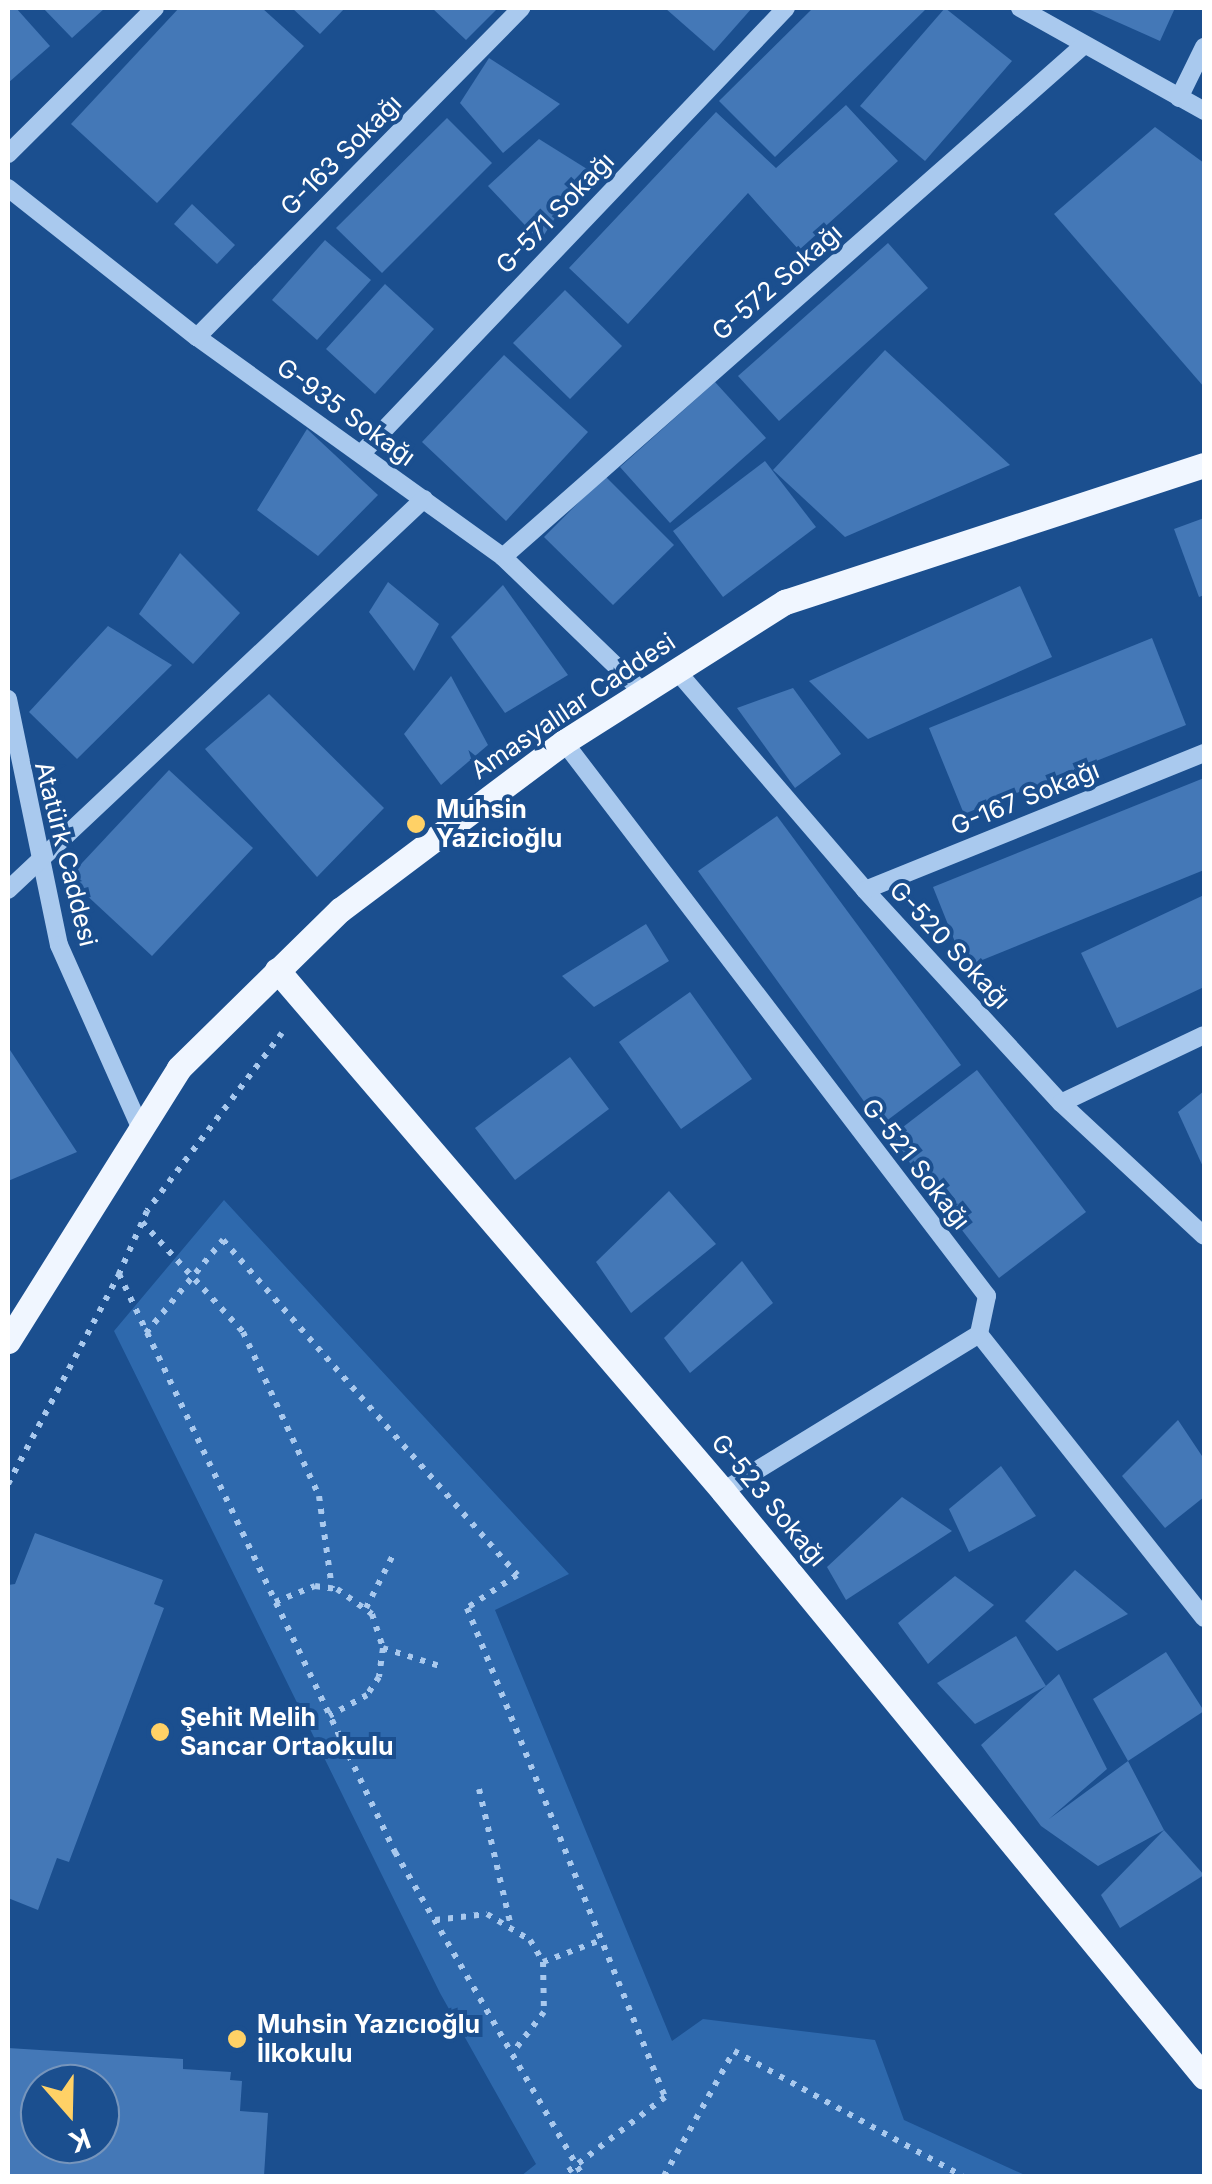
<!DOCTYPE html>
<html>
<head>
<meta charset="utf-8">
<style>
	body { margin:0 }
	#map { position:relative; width:1212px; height:2184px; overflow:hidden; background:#1b4f8f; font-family:Inter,sans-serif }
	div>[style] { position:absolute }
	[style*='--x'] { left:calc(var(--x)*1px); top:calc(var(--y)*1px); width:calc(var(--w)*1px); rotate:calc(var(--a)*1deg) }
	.green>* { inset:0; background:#2e69ad }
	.building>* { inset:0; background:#4478b7 }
	.path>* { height:6px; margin-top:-3px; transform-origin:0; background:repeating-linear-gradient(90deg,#a9c9ee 0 5px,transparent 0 13px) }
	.minor>* { height:18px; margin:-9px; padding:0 9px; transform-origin:9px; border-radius:9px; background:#a9c9ee }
	.major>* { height:25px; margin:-12.5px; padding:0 12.5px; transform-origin:12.5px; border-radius:12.5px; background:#f0f6ff }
	.dots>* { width:28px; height:28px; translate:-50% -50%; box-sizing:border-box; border:5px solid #1b4f8f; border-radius:50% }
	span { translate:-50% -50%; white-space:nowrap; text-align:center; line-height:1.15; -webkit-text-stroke:8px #1b4f8f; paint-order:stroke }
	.street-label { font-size:25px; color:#fff }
	.poi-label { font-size:25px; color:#fff; font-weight:700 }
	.left { translate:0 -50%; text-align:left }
	.frame { position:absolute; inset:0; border:10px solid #fff; pointer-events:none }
	.north { position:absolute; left:20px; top:2064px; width:100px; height:100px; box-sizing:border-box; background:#1b4f8f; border:2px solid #7695bc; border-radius:50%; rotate:160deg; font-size:28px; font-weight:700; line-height:40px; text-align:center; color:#fff }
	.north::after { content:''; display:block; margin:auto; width:35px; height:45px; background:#ffd166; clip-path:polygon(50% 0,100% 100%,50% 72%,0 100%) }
</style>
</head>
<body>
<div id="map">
	<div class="green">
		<div style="clip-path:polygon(224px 1200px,569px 1574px,495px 1610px,672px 2041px,703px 2019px,875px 2040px,904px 2120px,1027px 2176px,521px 2176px,536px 2164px,440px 1993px,114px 1331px)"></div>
	</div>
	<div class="building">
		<div style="clip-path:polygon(8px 8px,16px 8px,50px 46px,8px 83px)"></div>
		<div style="clip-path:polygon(43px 8px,105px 8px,72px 38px)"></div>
		<div style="clip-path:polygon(179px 8px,262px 8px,304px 46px,157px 203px,71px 124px)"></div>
		<div style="clip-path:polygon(292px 8px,345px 8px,320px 34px)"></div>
		<div style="clip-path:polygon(432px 8px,498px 8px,466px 40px)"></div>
		<div style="clip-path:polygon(665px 8px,752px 8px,714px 51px)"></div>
		<div style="clip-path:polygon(813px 8px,927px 8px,775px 157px,719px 101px)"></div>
		<div style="clip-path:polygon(945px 8px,1012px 61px,925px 161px,860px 106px)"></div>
		<div style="clip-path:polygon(1086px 8px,1175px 8px,1160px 41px)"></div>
		<div style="clip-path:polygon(489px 58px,560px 104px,503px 153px,460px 103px)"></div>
		<div style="clip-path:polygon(846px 105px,898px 161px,799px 250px,748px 193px,628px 324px,569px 268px,716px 112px,776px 168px)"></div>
		<div style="clip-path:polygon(447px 118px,492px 163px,382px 273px,336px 228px)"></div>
		<div style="clip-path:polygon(1155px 127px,1204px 163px,1204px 387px,1054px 214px)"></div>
		<div style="clip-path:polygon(539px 139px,587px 169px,540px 241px,488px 186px)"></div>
		<div style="clip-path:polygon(192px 204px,235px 245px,217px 264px,174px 224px)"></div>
		<div style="clip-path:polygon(325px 240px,371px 280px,317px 340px,272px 300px)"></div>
		<div style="clip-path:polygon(888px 243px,928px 288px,779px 421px,738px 376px)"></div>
		<div style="clip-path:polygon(385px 284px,434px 329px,375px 394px,326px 349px)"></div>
		<div style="clip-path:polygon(565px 290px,622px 346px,570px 399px,513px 343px)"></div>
		<div style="clip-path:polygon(885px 350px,1010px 465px,845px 537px,773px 470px)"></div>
		<div style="clip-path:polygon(504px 355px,588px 432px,506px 521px,422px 442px)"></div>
		<div style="clip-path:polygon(715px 382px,766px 438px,670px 523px,620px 467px)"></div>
		<div style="clip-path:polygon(307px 429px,378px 495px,318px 556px,257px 510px)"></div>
		<div style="clip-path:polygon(765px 461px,816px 527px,723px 597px,673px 531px)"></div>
		<div style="clip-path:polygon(605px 476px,674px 545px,613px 605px,544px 537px)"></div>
		<div style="clip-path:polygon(1204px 518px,1204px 595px,1199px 597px,1174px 529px)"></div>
		<div style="clip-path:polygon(180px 553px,240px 613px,193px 664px,139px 614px)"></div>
		<div style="clip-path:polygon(388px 582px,439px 624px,414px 671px,369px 612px)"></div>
		<div style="clip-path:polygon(503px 585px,568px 675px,505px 713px,451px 637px)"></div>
		<div style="clip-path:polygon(1020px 586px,1052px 657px,868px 739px,809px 681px)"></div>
		<div style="clip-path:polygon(108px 626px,172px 665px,77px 759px,29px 712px)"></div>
		<div style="clip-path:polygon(1152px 638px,1186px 725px,964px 814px,929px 728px)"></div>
		<div style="clip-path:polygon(451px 676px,488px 745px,441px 785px,404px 734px)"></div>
		<div style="clip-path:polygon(793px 688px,841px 754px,795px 788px,737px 708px)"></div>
		<div style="clip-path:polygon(269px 694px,384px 808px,317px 877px,205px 749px)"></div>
		<div style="clip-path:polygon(169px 770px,253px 848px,152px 956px,68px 878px)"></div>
		<div style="clip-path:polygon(1204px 778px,1204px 870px,965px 967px,933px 887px)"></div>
		<div style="clip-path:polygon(777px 816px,961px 1065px,881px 1125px,698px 871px)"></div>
		<div style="clip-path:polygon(1204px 895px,1204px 987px,1117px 1028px,1081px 953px)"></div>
		<div style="clip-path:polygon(646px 924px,669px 961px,594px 1007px,562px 976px)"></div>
		<div style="clip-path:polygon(690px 992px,752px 1079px,681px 1129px,619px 1042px)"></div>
		<div style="clip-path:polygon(8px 1047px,77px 1152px,8px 1181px)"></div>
		<div style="clip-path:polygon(570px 1057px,609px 1109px,515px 1180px,475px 1128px)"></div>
		<div style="clip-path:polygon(977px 1070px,1086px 1212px,999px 1278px,890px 1137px)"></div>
		<div style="clip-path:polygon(1204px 1091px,1204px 1169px,1178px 1112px)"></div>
		<div style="clip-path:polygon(669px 1191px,716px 1244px,631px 1313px,596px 1262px)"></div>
		<div style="clip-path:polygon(742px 1261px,773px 1303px,690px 1373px,664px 1338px)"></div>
		<div style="clip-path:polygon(1178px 1420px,1204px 1459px,1204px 1497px,1165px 1528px,1122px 1476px)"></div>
		<div style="clip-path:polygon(1001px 1466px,1036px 1516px,969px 1552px,949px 1509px)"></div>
		<div style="clip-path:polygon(902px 1497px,952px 1531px,846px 1600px,827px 1567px)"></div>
		<div style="clip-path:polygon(35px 1533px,163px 1580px,154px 1604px,164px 1608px,69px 1862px,57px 1858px,38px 1910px,8px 1898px,8px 1585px,15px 1584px)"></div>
		<div style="clip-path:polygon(1075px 1570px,1128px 1614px,1057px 1651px,1025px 1621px)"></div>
		<div style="clip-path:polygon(955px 1576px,994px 1605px,928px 1664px,898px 1623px)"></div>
		<div style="clip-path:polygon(1016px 1636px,1046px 1686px,975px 1724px,937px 1683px)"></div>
		<div style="clip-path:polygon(1166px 1652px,1204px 1711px,1128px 1761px,1093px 1699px)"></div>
		<div style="clip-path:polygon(1059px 1674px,1107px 1769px,1049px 1819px,1128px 1761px,1164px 1830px,1098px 1866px,1041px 1826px,981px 1745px)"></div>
		<div style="clip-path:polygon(1164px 1830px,1204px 1875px,1120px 1928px,1101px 1895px)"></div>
		<div style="clip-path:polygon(evenodd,8px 2048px,183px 2059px,183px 2069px,231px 2072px,230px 2080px,242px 2081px,240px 2111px,268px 2113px,264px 2176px,8px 2176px,8px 2048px,40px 2084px,100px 2084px,100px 2144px,40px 2144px,40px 2084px)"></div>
	</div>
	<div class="path">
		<div style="--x:282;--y:1033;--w:223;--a:127.2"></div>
		<div style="--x:147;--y:1211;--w:69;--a:114"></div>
		<div style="--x:119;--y:1274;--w:641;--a:64.48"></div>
		<div style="--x:395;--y:1852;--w:375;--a:59.9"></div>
		<div style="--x:142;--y:1222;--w:149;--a:47.4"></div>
		<div style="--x:243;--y:1332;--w:181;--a:65.1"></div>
		<div style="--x:319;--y:1496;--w:93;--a:82"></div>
		<div style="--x:146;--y:1333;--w:121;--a:-50.4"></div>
		<div style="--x:223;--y:1240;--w:446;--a:48.7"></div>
		<div style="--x:517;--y:1575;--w:60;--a:146.6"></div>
		<div style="--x:467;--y:1608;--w:528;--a:67.96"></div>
		<div style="--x:665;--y:2097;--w:130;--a:142.5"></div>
		<div style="--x:8;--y:1484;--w:238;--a:-62.1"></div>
		<div style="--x:275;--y:1602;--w:43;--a:-21.8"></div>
		<div style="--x:315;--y:1586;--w:22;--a:8"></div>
		<div style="--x:337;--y:1589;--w:43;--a:35.5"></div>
		<div style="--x:372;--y:1614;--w:36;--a:72"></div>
		<div style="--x:383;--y:1648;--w:29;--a:98"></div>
		<div style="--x:379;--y:1677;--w:22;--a:124"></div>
		<div style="--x:367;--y:1695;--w:43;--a:151.1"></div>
		<div style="--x:366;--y:1608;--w:62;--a:-63"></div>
		<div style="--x:383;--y:1648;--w:63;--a:17.6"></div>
		<div style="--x:479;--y:1789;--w:137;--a:76.9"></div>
		<div style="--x:435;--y:1920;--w:52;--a:-6.6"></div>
		<div style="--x:487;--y:1914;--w:50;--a:31.2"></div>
		<div style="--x:530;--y:1940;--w:26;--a:59"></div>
		<div style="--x:543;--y:1962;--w:50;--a:88.9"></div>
		<div style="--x:544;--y:2012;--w:51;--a:127.8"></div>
		<div style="--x:543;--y:1962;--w:62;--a:-20.8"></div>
		<div style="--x:664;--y:2176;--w:143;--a:-60.8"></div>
		<div style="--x:734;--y:2051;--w:260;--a:28.7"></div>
	</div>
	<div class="minor">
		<div style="--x:1020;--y:8;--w:211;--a:29.2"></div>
		<div style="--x:1179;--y:98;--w:57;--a:-63.9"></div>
		<div style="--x:8;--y:154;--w:207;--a:-44.8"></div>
		<div style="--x:8;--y:188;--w:241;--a:38.3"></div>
		<div style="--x:197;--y:337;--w:377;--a:35.7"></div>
		<div style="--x:503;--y:557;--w:194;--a:44"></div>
		<div style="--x:197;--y:337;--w:462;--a:-45.4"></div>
		<div style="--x:361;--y:454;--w:616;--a:-46.38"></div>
		<div style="--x:503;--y:557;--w:774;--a:-41.39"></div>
		<div style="--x:676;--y:670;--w:290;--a:49.3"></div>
		<div style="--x:865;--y:890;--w:289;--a:47.4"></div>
		<div style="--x:1061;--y:1103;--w:195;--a:42.9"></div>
		<div style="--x:8;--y:699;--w:251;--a:78.3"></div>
		<div style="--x:59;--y:945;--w:199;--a:66"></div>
		<div style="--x:564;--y:742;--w:697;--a:52.64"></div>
		<div style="--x:987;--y:1296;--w:39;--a:102"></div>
		<div style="--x:979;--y:1334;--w:362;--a:51.6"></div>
		<div style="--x:8;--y:890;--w:571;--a:-43.23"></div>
		<div style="--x:865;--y:890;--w:366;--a:-22"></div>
		<div style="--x:1061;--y:1103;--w:158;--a:-25.4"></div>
		<div style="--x:723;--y:1491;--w:300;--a:-31.5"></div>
	</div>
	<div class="major">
		<div style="--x:277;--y:970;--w:686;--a:49.43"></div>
		<div style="--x:723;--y:1491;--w:758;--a:50.62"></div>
		<div style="--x:8;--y:1341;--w:322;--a:-57.9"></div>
		<div style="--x:179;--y:1068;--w:226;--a:-44.5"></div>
		<div style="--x:340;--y:910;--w:280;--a:-36.9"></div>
		<div style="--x:564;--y:742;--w:262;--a:-32.4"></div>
		<div style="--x:785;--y:602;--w:441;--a:-18.1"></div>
	</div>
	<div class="dots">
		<div style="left:416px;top:824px;background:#ffd166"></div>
		<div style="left:160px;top:1732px;background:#ffd166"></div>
		<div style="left:237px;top:2039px;background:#ffd166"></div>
	</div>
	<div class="street-label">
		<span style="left:341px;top:155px;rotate:-45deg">G-163 Sokağı</span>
		<span style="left:555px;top:213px;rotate:-46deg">G-571 Sokağı</span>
		<span style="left:777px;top:282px;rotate:-41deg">G-572 Sokağı</span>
		<span style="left:346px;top:412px;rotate:36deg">G-935 Sokağı</span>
		<span style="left:573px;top:706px;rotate:-34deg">Amasyalılar Caddesi</span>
		<span style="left:1025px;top:798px;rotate:-22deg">G-167 Sokağı</span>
		<span style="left:66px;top:854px;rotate:76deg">Atatürk Caddesi</span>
		<span style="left:950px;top:945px;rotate:47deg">G-520 Sokağı</span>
		<span style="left:916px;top:1164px;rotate:52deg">G-521 Sokağı</span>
		<span style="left:769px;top:1500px;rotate:50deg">G-523 Sokağı</span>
	</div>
	<div class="poi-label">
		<span class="left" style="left:436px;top:824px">Muhsin<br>Yazicioğlu</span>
		<span class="left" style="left:180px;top:1732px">Şehit Melih<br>Sancar Ortaokulu</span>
		<span class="left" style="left:257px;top:2039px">Muhsin Yazıcıoğlu<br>İlkokulu</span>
	</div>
	<div class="frame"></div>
	<div class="north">K</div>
</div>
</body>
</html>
